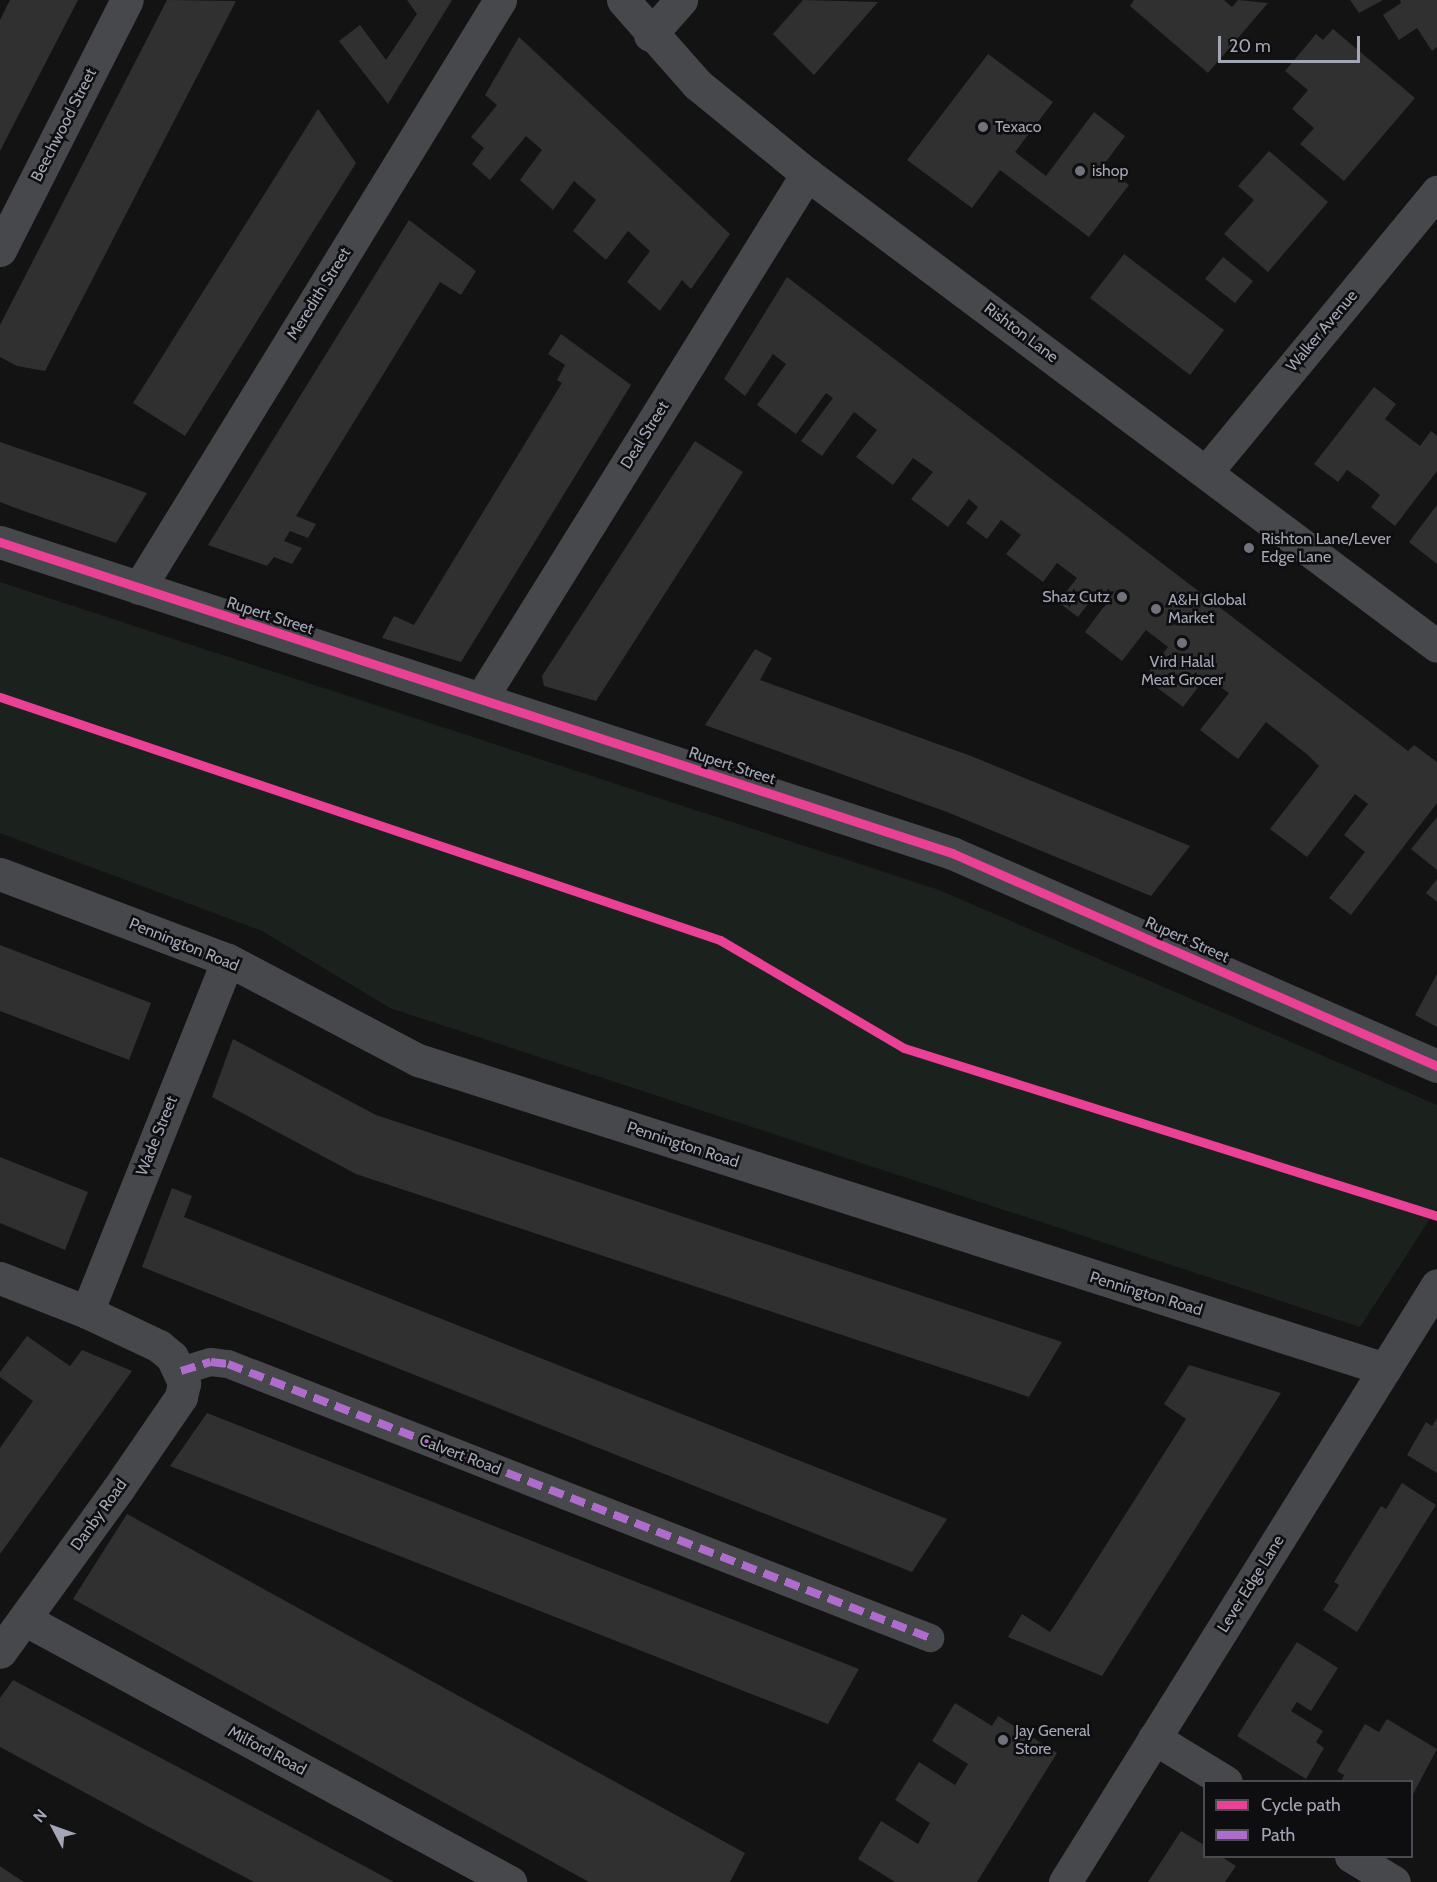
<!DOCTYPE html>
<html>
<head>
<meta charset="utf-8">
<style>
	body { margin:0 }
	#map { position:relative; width:1437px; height:1882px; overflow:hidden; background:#131313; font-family:Cabin,sans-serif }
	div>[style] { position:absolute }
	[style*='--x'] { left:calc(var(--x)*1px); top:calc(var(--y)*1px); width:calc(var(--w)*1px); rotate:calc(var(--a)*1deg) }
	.green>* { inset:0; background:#1b221d }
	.building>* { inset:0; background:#303031 }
	.pedestrian>* { height:28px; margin:-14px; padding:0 14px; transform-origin:14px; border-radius:14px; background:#47484c }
	.minor>* { height:33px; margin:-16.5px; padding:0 16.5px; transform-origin:16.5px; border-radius:16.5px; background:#47484c }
	.tertiary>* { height:33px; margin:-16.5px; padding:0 16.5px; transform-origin:16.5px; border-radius:16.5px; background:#47484c }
	.quiet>* { height:8px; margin-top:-4px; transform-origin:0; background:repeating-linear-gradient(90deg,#b06ccc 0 15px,transparent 0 23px) }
	.cycleway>* { height:9px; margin:-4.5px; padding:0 4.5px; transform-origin:4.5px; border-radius:4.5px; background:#ea4096 }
	.dots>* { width:16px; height:16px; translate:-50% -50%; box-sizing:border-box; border:3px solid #0e0d0f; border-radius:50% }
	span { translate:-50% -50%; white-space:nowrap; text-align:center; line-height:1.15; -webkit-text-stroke:5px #0e0d0f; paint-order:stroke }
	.street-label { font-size:16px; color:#a3a6b5 }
	.poi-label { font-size:16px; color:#a3a6b5 }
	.left { translate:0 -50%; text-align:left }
	.right { translate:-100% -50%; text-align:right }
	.legend { position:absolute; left:1203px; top:1780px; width:210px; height:78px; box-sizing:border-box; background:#0e0d0f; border:2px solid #4a4a51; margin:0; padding:8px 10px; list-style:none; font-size:18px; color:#a3a6b5 }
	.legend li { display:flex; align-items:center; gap:12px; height:30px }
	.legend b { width:30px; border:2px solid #4a4a51 }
	.north { position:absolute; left:24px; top:1798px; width:60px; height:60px; -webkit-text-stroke:4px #0e0d0f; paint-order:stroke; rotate:311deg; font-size:16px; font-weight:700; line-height:24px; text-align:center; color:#a3a6b5 }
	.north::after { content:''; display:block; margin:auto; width:21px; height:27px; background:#a3a6b5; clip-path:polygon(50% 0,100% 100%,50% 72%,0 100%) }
	.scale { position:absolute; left:1218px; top:36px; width:142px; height:27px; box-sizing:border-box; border:3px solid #a3a6b5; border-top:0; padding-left:8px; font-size:18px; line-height:21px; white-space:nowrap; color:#a3a6b5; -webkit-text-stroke:4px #0e0d0f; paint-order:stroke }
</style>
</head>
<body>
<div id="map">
	<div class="green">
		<div style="clip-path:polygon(0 582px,939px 890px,1437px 1105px,1437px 1208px,1360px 1327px,390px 1008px,262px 931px,0 833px)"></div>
	</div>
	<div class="building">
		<div style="clip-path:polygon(10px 0,78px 0,0 151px,0 20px)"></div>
		<div style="clip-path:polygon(167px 0,236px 1px,45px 371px,17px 366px,0 357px,0 325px)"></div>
		<div style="clip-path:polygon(407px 0,452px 0,388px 104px,339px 41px,360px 25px,386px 60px,417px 14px)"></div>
		<div style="clip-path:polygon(803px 0,878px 2px,814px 75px,773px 34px)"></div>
		<div style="clip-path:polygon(1134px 0,1224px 0,1232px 7px,1238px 0,1268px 3px,1208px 73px,1130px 6px)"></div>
		<div style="clip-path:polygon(1350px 0,1383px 0,1359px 13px)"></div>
		<div style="clip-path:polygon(1400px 0,1437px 0,1437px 47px,1432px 51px,1417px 28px,1399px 40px,1383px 15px,1401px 3px)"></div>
		<div style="clip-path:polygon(1333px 29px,1415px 98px,1344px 181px,1300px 144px,1314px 128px,1292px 109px,1308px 90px,1285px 71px,1316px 34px,1323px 40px)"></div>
		<div style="clip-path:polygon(519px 37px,730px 234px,691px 289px,682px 280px,660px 311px,627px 282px,650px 251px,628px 231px,606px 260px,573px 231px,596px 200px,574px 181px,553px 210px,520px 180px,542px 150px,526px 136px,490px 180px,472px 164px,484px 148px,471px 137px,497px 105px,485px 95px)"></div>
		<div style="clip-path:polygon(988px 54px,1053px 102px,1015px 152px,1046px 176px,1094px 112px,1125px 136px,1103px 166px,1129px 185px,1089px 237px,1000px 170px,972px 208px,907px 160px)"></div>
		<div style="clip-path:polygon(318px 109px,356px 163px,185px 436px,133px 403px)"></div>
		<div style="clip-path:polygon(1269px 151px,1328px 202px,1268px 272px,1224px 234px,1254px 200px,1238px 186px)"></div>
		<div style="clip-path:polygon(409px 220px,476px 271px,461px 295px,440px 282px,296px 516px,316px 524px,308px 538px,290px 531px,284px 541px,302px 548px,292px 564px,274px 557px,267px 566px,208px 545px)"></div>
		<div style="clip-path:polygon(1124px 254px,1224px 330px,1190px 375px,1090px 298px)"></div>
		<div style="clip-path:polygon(1223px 257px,1253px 281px,1235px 303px,1205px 279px)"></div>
		<div style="clip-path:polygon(787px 277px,1408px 751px,1414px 745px,1437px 762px,1437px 803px,1351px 915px,1329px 898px,1365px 852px,1344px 835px,1368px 804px,1355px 794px,1307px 857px,1270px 829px,1319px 766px,1308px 755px,1266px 722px,1238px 759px,1200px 730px,1229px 693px,1206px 677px,1183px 707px,1163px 692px,1144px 678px,1168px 647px,1146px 630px,1122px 661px,1085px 632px,1108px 601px,1097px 592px,1078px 617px,1058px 602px,1077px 578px,1057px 563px,1043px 582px,1006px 554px,1021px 535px,1001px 520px,987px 539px,966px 523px,978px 507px,969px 499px,948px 527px,911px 499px,933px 472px,913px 458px,893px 485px,856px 457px,877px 430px,854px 412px,822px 456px,801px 441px,833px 398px,826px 393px,796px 434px,777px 420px,757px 405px,786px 364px,773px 354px,745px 396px,724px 379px)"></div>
		<div style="clip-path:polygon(561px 334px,631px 385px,461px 662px,382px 638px,394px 616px,414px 625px,562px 383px,557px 380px,565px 365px,548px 354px)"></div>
		<div style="clip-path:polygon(1374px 387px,1396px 404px,1385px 419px,1403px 433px,1420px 446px,1431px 431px,1437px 436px,1437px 471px,1395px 526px,1371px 507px,1380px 495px,1364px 482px,1347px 470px,1338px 482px,1314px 464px)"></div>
		<div style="clip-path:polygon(695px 441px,743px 472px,596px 701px,544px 686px,542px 676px)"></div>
		<div style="clip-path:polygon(0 442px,111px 480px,147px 493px,116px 543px,21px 510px,0 502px)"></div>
		<div style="clip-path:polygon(1437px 505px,1437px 564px,1409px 542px)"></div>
		<div style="clip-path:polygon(755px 649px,772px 658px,760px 680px,971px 756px,1190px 846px,1151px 896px,947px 812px,705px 725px)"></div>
		<div style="clip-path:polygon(1437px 817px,1437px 870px,1411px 849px)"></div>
		<div style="clip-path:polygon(1437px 879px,1437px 902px,1426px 893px)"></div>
		<div style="clip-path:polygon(0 945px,151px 1003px,129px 1060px,0 1011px)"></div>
		<div style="clip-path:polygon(1437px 974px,1437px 1027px,1415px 1015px)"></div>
		<div style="clip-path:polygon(233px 1039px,376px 1115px,1062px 1342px,1029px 1397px,356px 1174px,212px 1097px)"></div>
		<div style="clip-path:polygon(0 1157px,88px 1192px,65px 1250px,0 1223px)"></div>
		<div style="clip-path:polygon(172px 1188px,192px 1196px,184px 1217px,947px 1519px,912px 1572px,142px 1267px)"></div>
		<div style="clip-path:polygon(27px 1336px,70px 1366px,82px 1350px,132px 1371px,0 1554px,0 1448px,33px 1401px,0 1377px,0 1372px)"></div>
		<div style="clip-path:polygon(1189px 1365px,1281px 1393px,1102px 1676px,1008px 1637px,1022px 1614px,1050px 1632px,1064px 1611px,1186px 1419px,1164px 1404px)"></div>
		<div style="clip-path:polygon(207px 1413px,598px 1567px,859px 1669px,828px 1724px,170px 1466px)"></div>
		<div style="clip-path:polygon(1437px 1418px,1437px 1473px,1407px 1455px,1426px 1422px,1432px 1426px)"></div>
		<div style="clip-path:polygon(1402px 1483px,1436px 1505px,1357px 1632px,1323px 1610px,1339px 1585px,1334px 1582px,1381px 1506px,1386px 1509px)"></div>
		<div style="clip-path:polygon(127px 1514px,745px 1853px,730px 1882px,589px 1882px,73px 1599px)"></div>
		<div style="clip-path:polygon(1297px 1642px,1338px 1668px,1311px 1711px,1297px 1702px,1291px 1711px,1323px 1731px,1316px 1742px,1324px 1748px,1306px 1779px,1237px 1736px)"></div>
		<div style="clip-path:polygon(13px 1680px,214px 1786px,394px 1882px,254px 1882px,149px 1827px,0 1747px,0 1698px)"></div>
		<div style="clip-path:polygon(955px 1703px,992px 1726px,998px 1716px,1057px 1753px,977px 1882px,895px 1882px,858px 1859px,881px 1821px,918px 1844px,924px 1833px,930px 1823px,895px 1800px,919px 1762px,955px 1785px,968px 1764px,932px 1741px)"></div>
		<div style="clip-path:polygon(1387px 1719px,1437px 1749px,1412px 1796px,1412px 1782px,1341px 1782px,1344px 1775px,1337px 1771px,1365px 1724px,1379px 1732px)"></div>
		<div style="clip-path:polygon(1181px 1831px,1204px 1845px,1204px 1857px,1222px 1857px,1236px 1866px,1225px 1882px,1148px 1882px)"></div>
		<div style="clip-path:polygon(0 1866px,13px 1875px,24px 1882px,0 1882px)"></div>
	</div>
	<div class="pedestrian">
		<div style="--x:181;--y:1371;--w:31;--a:-17"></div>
		<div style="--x:211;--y:1362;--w:17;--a:7"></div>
		<div style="--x:228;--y:1364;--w:754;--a:21.32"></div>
	</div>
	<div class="minor">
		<div style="--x:650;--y:35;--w:47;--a:-48.5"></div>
		<div style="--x:0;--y:250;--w:280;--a:-63.1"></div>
		<div style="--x:1207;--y:471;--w:362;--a:-50.5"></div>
		<div style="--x:0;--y:542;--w:1002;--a:18.09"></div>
		<div style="--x:952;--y:853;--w:530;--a:23.71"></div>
		<div style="--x:139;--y:588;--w:690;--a:-58.45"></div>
		<div style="--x:482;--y:697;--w:616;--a:-58.14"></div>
		<div style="--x:0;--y:874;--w:244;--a:20.7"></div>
		<div style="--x:228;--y:960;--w:215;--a:27.8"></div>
		<div style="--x:418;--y:1060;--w:1015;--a:17.72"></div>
		<div style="--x:0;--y:1278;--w:93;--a:21.3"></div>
		<div style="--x:87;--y:1312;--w:80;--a:25.3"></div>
		<div style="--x:159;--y:1346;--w:17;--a:40"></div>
		<div style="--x:172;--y:1357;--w:29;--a:65"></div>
		<div style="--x:184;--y:1383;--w:14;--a:102"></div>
		<div style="--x:181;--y:1397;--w:112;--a:124.4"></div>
		<div style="--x:118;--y:1489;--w:201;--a:125.9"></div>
		<div style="--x:87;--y:1312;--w:379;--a:-68.2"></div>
		<div style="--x:24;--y:1619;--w:553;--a:28.42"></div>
		<div style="--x:1154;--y:1738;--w:84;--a:31.4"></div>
		<div style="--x:1351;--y:1856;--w:50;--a:31.2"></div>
	</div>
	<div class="tertiary">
		<div style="--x:623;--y:0;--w:112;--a:48.6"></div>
		<div style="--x:697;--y:84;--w:142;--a:39.3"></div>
		<div style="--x:807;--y:174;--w:787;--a:36.84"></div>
		<div style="--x:1065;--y:1882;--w:703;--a:-58.07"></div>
	</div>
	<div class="quiet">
		<div style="--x:181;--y:1371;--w:31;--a:-17"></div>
		<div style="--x:211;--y:1362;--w:17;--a:7"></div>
		<div style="--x:228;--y:1364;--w:754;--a:21.32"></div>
	</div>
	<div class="cycleway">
		<div style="--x:0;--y:542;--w:1002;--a:18.09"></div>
		<div style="--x:952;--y:853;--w:530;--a:23.71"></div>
		<div style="--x:0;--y:697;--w:760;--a:18.65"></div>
		<div style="--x:720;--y:940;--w:213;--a:30.4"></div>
		<div style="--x:904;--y:1048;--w:559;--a:17.49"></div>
	</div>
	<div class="dots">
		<div style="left:983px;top:127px;background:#71737c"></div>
		<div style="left:1080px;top:171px;background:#71737c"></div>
		<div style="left:1249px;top:548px;background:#71737c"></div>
		<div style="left:1122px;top:597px;background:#71737c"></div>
		<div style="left:1156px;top:609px;background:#71737c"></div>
		<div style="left:1182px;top:643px;background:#71737c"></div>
		<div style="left:1003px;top:1740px;background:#71737c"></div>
	</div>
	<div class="street-label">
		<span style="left:64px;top:125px;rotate:-63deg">Beechwood Street</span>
		<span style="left:319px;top:294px;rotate:-58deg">Meredith Street</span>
		<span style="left:1322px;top:331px;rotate:-50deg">Walker Avenue</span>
		<span style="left:1021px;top:333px;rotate:37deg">Rishton Lane</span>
		<span style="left:645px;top:435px;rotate:-58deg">Deal Street</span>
		<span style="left:270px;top:616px;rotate:18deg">Rupert Street</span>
		<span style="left:732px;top:766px;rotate:18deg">Rupert Street</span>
		<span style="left:1187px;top:940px;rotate:24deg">Rupert Street</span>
		<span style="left:184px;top:945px;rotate:22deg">Pennington Road</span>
		<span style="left:157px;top:1136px;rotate:-68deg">Wade Street</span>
		<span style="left:683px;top:1145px;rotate:18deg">Pennington Road</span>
		<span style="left:1146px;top:1294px;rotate:17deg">Pennington Road</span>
		<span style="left:460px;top:1455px;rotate:21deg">Calvert Road</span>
		<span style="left:99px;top:1515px;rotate:-54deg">Danby Road</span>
		<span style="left:1251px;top:1584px;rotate:-58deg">Lever Edge Lane</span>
		<span style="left:267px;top:1751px;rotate:28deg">Milford Road</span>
	</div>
	<div class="poi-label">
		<span class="left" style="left:995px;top:127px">Texaco</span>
		<span class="left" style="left:1092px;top:171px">ishop</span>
		<span class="left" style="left:1261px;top:548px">Rishton Lane/Lever<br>Edge Lane</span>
		<span class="right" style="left:1110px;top:597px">Shaz Cutz</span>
		<span class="left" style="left:1168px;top:609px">A&amp;H Global<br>Market</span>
		<span style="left:1182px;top:671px">Vird Halal<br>Meat Grocer</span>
		<span class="left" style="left:1015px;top:1740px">Jay General<br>Store</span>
	</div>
	<ul class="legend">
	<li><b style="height:8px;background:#ea4096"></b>Cycle path</li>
	<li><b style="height:8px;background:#b06ccc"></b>Path</li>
	</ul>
	<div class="north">N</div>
	<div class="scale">20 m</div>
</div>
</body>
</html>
